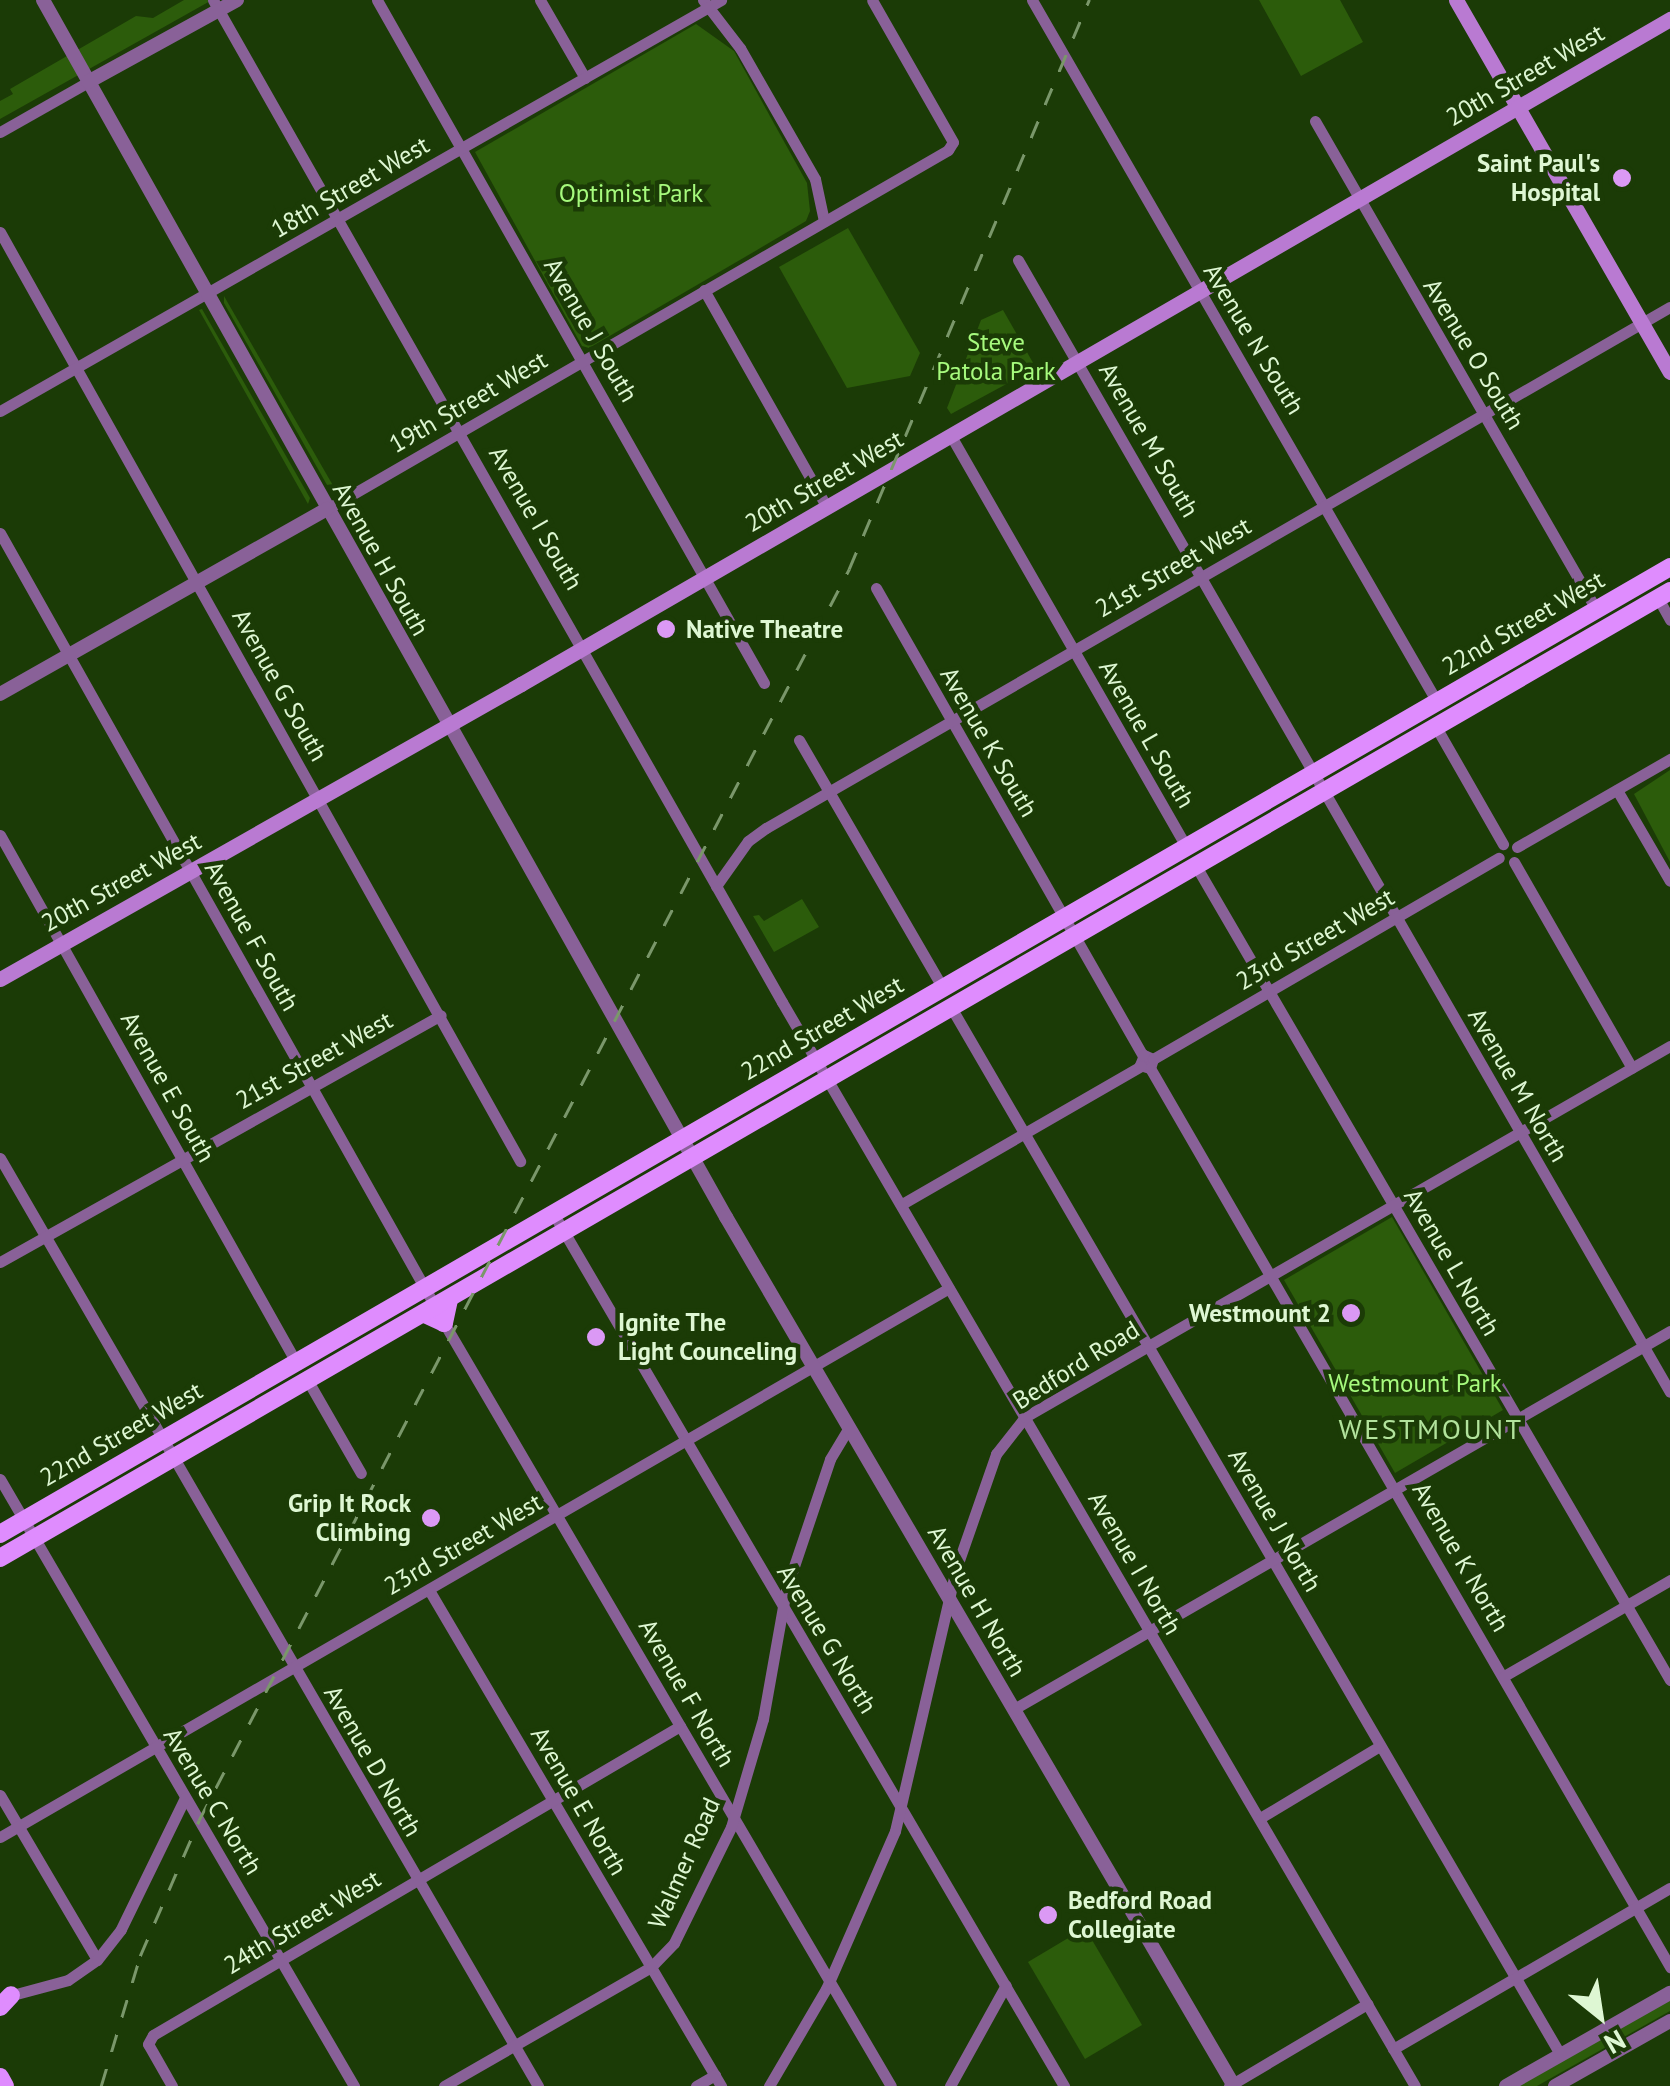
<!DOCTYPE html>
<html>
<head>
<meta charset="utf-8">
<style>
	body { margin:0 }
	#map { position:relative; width:1670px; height:2086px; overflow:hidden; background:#1b3b06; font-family:"PT Sans",sans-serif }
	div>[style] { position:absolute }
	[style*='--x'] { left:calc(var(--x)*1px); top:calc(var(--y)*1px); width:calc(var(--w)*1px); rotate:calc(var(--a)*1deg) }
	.green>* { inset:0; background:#2c5c0b }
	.minor>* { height:11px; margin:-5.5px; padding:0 5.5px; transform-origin:5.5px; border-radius:5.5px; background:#896198 }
	.tertiary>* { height:14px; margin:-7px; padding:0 7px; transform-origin:7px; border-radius:7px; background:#896198 }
	.secondary>* { height:15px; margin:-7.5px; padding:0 7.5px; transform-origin:7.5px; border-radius:7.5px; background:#b97ad2 }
	.primary>* { height:18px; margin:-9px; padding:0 9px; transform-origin:9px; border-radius:9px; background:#df8cfe }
	.rail>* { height:2.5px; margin-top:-1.25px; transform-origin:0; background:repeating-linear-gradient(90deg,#7a976a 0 18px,transparent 0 36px) }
	.dots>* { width:28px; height:28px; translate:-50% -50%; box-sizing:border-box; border:5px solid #1b3b06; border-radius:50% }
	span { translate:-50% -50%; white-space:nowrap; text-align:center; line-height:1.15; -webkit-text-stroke:9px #1b3b06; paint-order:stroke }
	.street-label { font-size:25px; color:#def7d3 }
	.poi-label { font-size:25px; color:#def7d3; font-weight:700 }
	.right { translate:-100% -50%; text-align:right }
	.left { translate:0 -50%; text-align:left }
	.park-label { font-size:25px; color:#a6fa7d }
	.neighbourhood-label { font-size:28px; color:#b2e39c; letter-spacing:2.5px }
	.north { position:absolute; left:1550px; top:1966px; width:100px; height:100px; -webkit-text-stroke:8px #1b3b06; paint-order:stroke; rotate:150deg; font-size:28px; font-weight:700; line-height:40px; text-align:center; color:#def7d3 }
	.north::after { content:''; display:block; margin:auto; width:35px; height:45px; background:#def7d3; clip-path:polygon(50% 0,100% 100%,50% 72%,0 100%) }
</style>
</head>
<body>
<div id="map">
	<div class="green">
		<div style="clip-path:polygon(184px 0,212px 0,0 119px,0 101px,13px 94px,10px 89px,136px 16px,153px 18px)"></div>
		<div style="clip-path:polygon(1259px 0,1340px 0,1363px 42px,1301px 76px)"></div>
		<div style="clip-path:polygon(696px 24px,734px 51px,807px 183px,810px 211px,806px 221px,757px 250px,589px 348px,582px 346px,475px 152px)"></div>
		<div style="clip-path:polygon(848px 228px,920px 353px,910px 376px,847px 388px,779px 267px)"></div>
		<div style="clip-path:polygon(224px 296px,335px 489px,331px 492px,224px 303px)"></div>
		<div style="clip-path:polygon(202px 309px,310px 498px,308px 504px,199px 310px)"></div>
		<div style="clip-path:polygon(1003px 310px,1036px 368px,951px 414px,947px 408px,981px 320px)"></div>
		<div style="clip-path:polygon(1670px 770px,1670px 862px,1634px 794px)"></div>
		<div style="clip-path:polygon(802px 899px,819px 927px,774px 952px,753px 916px,759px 915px,764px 921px)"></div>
		<div style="clip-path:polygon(1392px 1217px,1503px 1410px,1395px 1473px,1284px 1280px)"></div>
		<div style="clip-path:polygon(1085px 1928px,1142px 2025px,1085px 2059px,1028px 1962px)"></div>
		<div style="clip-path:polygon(1670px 1997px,1670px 2011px,1537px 2086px,1517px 2086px)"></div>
	</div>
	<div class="minor">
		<div style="--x:213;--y:0;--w:1152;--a:60.41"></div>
		<div style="--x:782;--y:1002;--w:1255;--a:59.72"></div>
		<div style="--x:377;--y:0;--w:785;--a:60.46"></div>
		<div style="--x:540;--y:0;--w:90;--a:60"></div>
		<div style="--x:703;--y:0;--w:61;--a:52.4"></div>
		<div style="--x:740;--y:48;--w:151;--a:60.2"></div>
		<div style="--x:815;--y:179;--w:43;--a:77.9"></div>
		<div style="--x:1032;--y:0;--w:810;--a:60.02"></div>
		<div style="--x:1315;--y:121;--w:563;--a:60.07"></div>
		<div style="--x:0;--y:132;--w:101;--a:-29.6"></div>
		<div style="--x:0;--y:232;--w:1065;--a:60.76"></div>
		<div style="--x:1018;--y:260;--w:1306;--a:60.06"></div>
		<div style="--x:704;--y:290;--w:249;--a:60.5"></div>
		<div style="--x:0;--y:411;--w:830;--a:-29.68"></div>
		<div style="--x:951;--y:436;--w:473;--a:60.2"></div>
		<div style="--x:327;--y:509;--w:717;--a:-30.03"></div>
		<div style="--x:948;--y:150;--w:9;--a:-58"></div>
		<div style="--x:953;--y:142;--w:163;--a:-119.7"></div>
		<div style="--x:0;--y:533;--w:889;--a:60.64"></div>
		<div style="--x:876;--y:588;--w:539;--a:60.29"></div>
		<div style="--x:1658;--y:598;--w:25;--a:61"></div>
		<div style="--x:1436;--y:727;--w:135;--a:60.2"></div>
		<div style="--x:799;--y:740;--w:285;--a:59.9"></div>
		<div style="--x:1617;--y:790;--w:105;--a:59.8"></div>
		<div style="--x:0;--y:835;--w:604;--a:60.68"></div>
		<div style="--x:1517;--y:847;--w:177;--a:-29.9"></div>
		<div style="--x:1514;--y:862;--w:237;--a:60.2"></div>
		<div style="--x:1196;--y:866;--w:942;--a:59.79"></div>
		<div style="--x:716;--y:886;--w:55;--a:-54.6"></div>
		<div style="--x:748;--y:841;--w:22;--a:-36"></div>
		<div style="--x:766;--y:828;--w:1043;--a:-29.96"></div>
		<div style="--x:952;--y:1009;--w:1209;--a:59.81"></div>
		<div style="--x:1153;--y:1059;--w:10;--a:-156"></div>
		<div style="--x:1144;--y:1055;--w:11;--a:112"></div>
		<div style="--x:1140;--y:1065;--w:10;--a:17"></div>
		<div style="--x:1150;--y:1068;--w:9;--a:-72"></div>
		<div style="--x:1153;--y:1059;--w:400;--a:-30.2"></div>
		<div style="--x:1150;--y:1068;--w:1039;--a:59.95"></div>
		<div style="--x:0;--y:1158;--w:1073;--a:59.9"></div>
		<div style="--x:902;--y:1204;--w:276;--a:-30"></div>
		<div style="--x:553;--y:1213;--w:1012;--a:59.66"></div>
		<div style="--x:0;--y:1262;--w:505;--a:-29.25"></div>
		<div style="--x:444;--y:1323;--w:884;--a:59.64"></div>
		<div style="--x:308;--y:1381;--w:106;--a:60.1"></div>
		<div style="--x:0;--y:1479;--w:703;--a:59.75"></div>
		<div style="--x:429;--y:1590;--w:576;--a:59.51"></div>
		<div style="--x:1504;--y:1676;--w:192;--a:-30"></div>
		<div style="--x:1014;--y:1709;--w:757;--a:-29.95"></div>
		<div style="--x:0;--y:1795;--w:191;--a:59.5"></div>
		<div style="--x:1260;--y:1818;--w:140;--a:-31"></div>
		<div style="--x:0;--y:1837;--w:1096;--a:-30.05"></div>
		<div style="--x:5;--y:1997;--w:65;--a:-15.1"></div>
		<div style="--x:68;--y:1980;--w:35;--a:-35"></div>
		<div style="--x:97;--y:1960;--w:39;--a:-52"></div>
		<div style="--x:121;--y:1929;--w:146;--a:-64"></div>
		<div style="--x:1393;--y:2049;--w:320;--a:-30.2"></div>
		<div style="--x:172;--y:2086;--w:48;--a:-119.7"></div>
		<div style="--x:148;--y:2044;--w:10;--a:-61"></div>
		<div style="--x:153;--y:2035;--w:611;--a:-30.38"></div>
		<div style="--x:444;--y:2086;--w:239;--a:-29.9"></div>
		<div style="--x:651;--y:1967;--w:33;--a:-46"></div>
		<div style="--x:674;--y:1943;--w:129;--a:-63.8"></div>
		<div style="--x:731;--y:1827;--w:113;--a:-73.5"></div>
		<div style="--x:763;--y:1719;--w:131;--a:-79.9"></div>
		<div style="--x:786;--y:1590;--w:138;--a:-71.4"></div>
		<div style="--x:830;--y:1459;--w:37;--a:-59"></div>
		<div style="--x:696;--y:2086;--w:22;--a:-30"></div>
		<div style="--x:769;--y:2086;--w:113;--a:-59.6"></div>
		<div style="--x:826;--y:1989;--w:172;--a:-66.4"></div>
		<div style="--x:895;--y:1831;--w:269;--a:-76.9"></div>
		<div style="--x:956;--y:1569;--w:122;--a:-70.8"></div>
		<div style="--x:996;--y:1454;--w:47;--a:-51.9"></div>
		<div style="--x:1025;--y:1417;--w:744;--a:-29.91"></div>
		<div style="--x:950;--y:2086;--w:115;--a:-61"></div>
		<div style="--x:1229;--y:2086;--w:161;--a:-30.7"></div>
	</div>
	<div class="tertiary">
		<div style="--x:43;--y:0;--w:1396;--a:60.7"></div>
		<div style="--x:726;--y:1217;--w:1007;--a:59.69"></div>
		<div style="--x:88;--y:82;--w:170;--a:-28.8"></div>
		<div style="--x:0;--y:694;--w:376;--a:-29.5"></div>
		<div style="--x:1506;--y:2086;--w:189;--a:-29.6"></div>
		<div style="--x:1555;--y:2086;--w:132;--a:-29.5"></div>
	</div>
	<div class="secondary">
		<div style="--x:1456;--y:0;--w:429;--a:60.1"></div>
		<div style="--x:0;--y:979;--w:599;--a:-29.52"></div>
		<div style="--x:521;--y:684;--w:1328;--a:-30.06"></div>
	</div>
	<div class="primary">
		<div style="--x:425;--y:1314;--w:21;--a:25"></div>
		<div style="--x:444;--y:1323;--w:24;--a:-78"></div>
		<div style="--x:0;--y:1534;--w:1930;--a:-30.07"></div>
		<div style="--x:0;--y:1558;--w:1930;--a:-30.07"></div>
		<div style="--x:0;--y:2007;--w:16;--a:-47"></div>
		<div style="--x:0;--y:2077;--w:10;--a:61"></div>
	</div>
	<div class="rail">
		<div style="--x:101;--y:2086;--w:136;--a:-73.3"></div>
		<div style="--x:140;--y:1956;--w:148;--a:-66.5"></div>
		<div style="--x:199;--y:1820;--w:1410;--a:-62.54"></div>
		<div style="--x:849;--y:569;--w:618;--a:-67.13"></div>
	</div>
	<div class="dots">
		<div style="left:1622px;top:178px;background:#db99f5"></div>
		<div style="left:666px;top:629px;background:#db99f5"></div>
		<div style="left:1351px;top:1313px;background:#db99f5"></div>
		<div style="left:596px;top:1337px;background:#db99f5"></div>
		<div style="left:431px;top:1518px;background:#db99f5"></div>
		<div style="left:1048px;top:1915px;background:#db99f5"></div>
	</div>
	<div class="street-label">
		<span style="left:1525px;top:75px;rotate:-30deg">20th Street West</span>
		<span style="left:350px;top:187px;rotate:-30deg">18th Street West</span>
		<span style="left:591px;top:330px;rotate:60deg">Avenue J South</span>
		<span style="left:1254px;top:339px;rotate:59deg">Avenue N South</span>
		<span style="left:1474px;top:354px;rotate:59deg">Avenue O South</span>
		<span style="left:468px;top:402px;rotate:-30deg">19th Street West</span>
		<span style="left:1149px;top:440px;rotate:60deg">Avenue M South</span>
		<span style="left:824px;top:481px;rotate:-30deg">20th Street West</span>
		<span style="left:536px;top:518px;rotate:60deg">Avenue I South</span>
		<span style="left:381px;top:559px;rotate:61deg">Avenue H South</span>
		<span style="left:1173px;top:567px;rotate:-30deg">21st Street West</span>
		<span style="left:1523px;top:623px;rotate:-30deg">22nd Street West</span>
		<span style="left:280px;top:685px;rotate:61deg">Avenue G South</span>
		<span style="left:1147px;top:734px;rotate:60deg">Avenue L South</span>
		<span style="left:989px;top:742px;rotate:60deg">Avenue K South</span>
		<span style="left:121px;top:882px;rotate:-29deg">20th Street West</span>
		<span style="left:252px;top:936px;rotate:61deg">Avenue F South</span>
		<span style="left:1315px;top:939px;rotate:-30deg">23rd Street West</span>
		<span style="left:822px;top:1028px;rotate:-30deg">22nd Street West</span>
		<span style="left:314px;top:1060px;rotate:-29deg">21st Street West</span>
		<span style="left:1518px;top:1085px;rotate:60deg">Avenue M North</span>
		<span style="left:168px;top:1087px;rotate:61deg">Avenue E South</span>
		<span style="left:1452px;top:1262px;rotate:60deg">Avenue L North</span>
		<span style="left:1076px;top:1365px;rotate:-32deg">Bedford Road</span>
		<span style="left:121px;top:1434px;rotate:-30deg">22nd Street West</span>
		<span style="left:1275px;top:1520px;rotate:60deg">Avenue J North</span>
		<span style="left:463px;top:1544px;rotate:-30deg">23rd Street West</span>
		<span style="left:1461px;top:1557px;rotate:60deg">Avenue K North</span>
		<span style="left:1135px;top:1563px;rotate:60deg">Avenue I North</span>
		<span style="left:977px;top:1601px;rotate:60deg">Avenue H North</span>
		<span style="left:827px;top:1639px;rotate:59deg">Avenue G North</span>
		<span style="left:687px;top:1693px;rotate:60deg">Avenue F North</span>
		<span style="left:373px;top:1761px;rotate:60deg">Avenue D North</span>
		<span style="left:213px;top:1801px;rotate:59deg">Avenue C North</span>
		<span style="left:579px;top:1801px;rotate:60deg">Avenue E North</span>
		<span style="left:684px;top:1863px;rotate:-66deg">Walmer Road</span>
		<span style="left:302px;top:1922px;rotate:-31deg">24th Street West</span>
	</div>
	<div class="poi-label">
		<span class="right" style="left:1600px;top:178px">Saint Paul's<br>Hospital</span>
		<span class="left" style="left:686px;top:629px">Native Theatre</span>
		<span class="right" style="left:1331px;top:1313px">Westmount 2</span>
		<span class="left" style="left:618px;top:1337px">Ignite The<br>Light Counceling</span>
		<span class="right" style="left:411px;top:1518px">Grip It Rock<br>Climbing</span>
		<span class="left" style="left:1068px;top:1915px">Bedford Road<br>Collegiate</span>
	</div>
	<div class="park-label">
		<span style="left:631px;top:193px">Optimist Park</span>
		<span style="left:996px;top:357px">Steve<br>Patola Park</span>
		<span style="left:1415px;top:1383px">Westmount Park</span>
	</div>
	<div class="neighbourhood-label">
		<span style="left:1431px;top:1429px">WESTMOUNT</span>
	</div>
	<div class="north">N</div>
</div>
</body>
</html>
